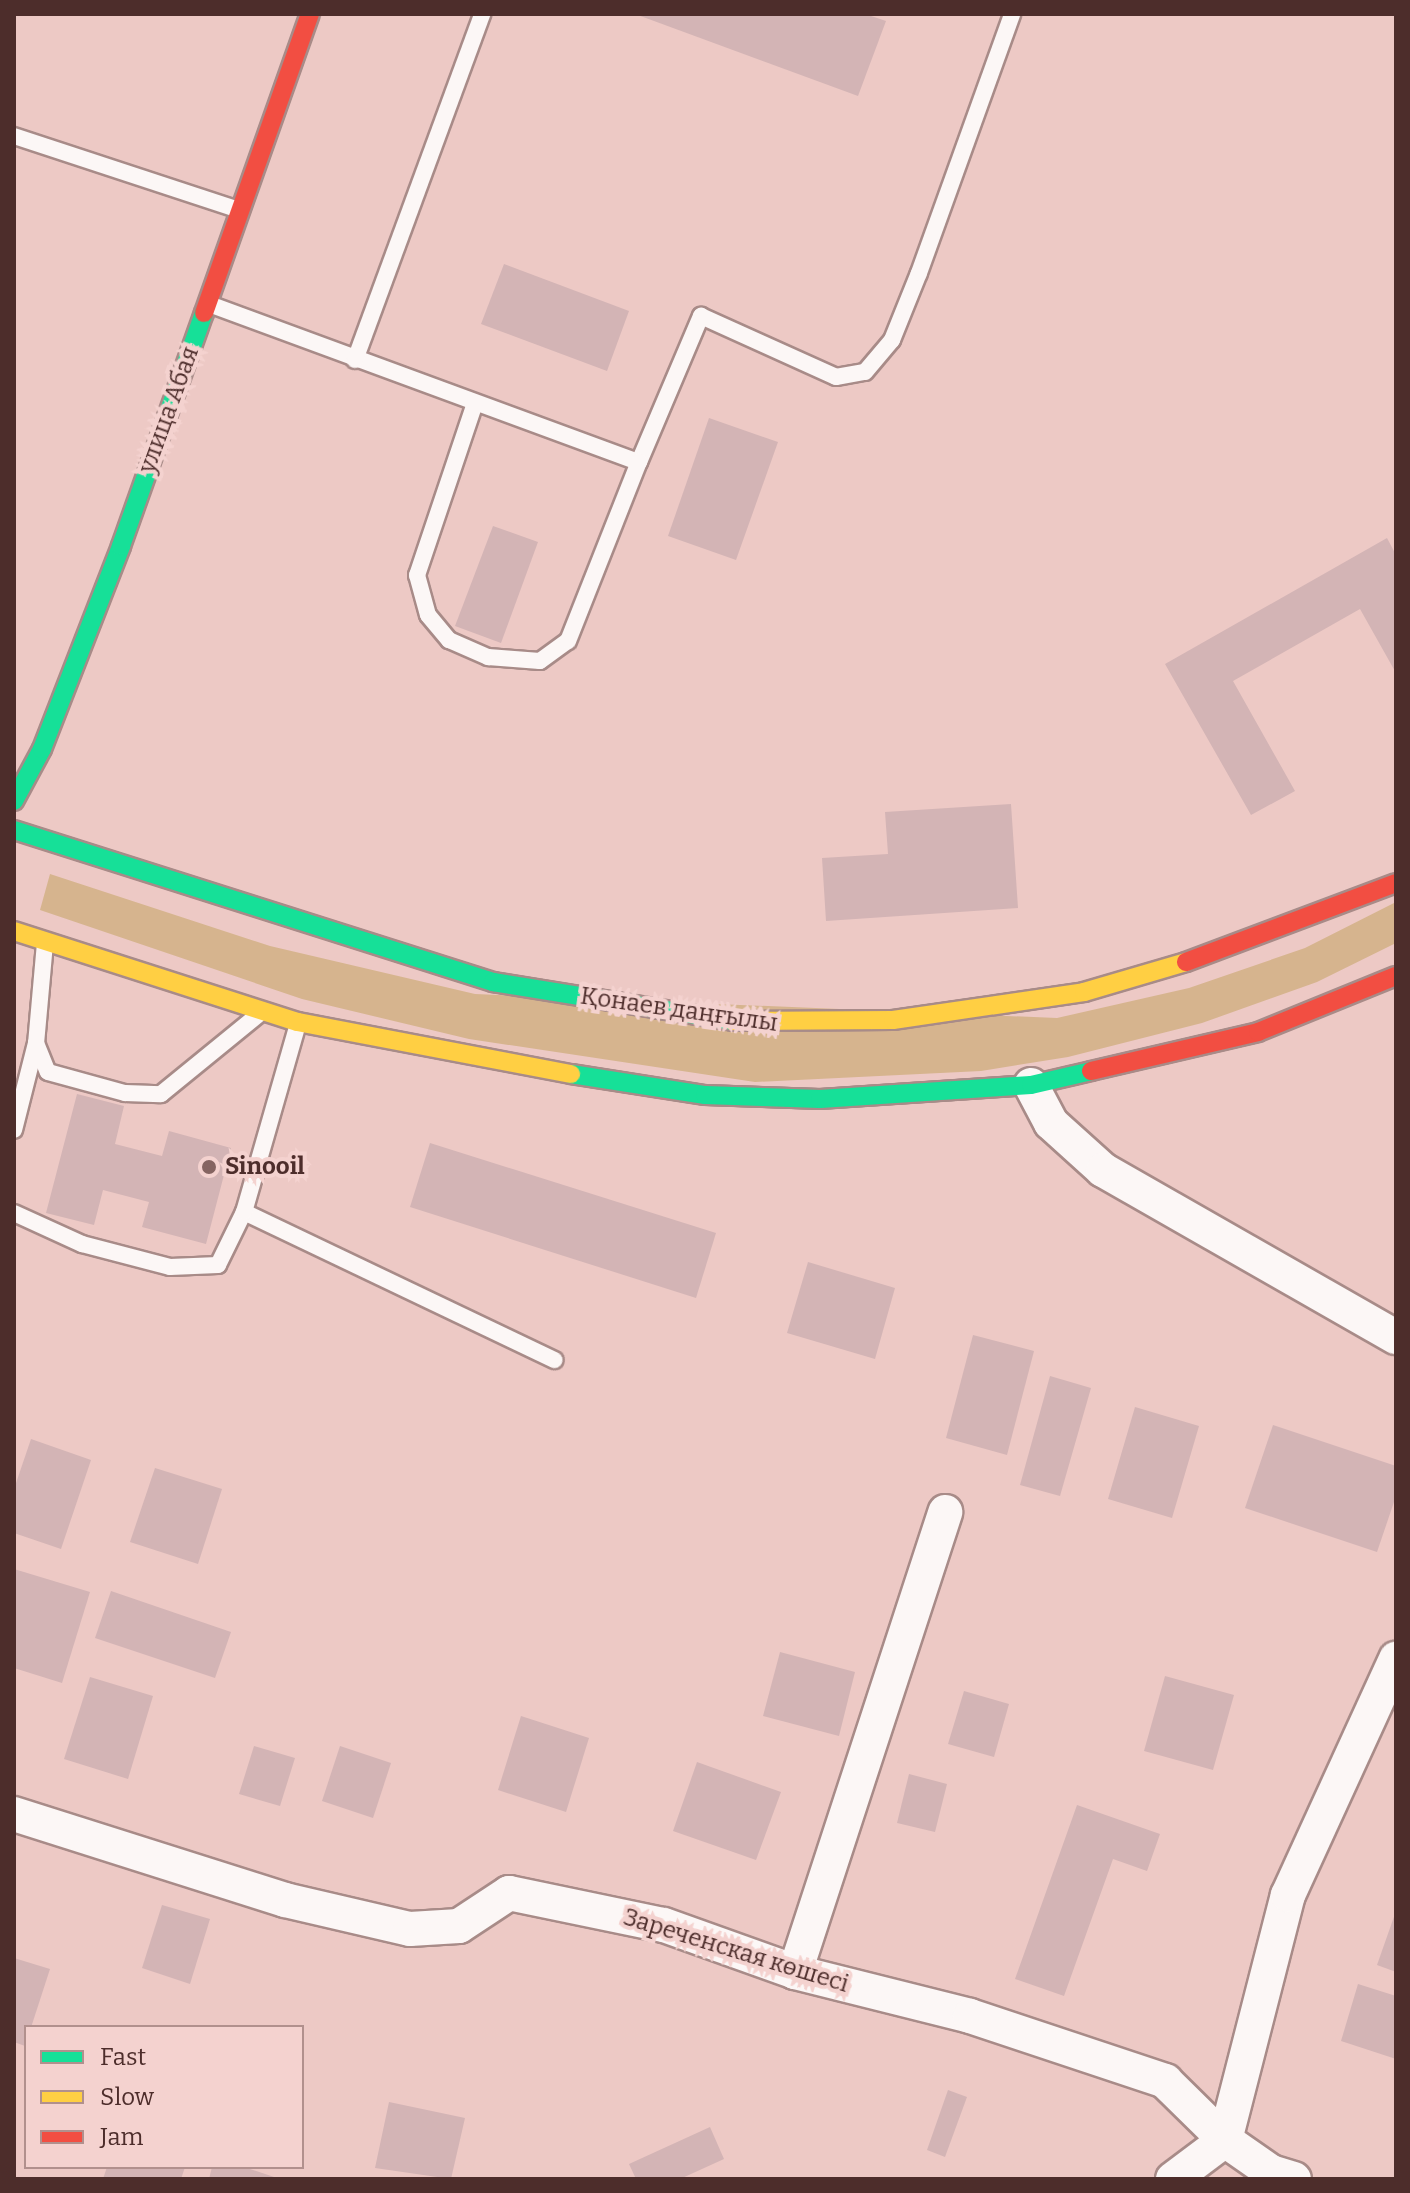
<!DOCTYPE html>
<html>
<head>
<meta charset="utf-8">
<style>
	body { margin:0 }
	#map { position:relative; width:1410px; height:2193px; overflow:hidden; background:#edc9c5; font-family:Bitter,serif }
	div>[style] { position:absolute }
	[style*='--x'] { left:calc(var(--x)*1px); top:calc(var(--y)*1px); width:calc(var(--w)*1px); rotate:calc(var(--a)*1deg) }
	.green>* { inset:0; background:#d6b48e }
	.building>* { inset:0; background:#d3b4b5 }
	.roads { filter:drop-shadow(2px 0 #a88b88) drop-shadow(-2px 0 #a88b88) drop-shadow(0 2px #a88b88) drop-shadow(0 -2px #a88b88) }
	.lane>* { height:16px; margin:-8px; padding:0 8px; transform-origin:8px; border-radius:8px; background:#fcf7f6 }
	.street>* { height:34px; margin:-17px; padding:0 17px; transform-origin:17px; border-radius:17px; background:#fcf7f6 }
	.fast>* { height:18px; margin:-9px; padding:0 9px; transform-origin:9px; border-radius:9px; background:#16e098 }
	.slow>* { height:18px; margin:-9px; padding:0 9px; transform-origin:9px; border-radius:9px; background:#ffcf43 }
	.jam>* { height:18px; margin:-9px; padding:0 9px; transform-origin:9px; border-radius:9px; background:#f24e42 }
	.dots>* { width:22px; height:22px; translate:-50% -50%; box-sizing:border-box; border:4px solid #f4d2cf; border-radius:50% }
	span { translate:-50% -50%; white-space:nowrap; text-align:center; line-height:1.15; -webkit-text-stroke:8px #f4d2cf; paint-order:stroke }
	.street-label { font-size:24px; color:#4d2d2b }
	.poi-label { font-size:24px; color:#4d2d2b; font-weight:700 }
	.left { translate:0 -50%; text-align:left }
	.frame { position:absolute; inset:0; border:16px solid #4d2d2b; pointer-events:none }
	.legend { position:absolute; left:24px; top:2025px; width:280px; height:144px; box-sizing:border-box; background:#f4d2cf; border:2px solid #b1908d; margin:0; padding:10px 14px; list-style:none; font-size:24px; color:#4d2d2b }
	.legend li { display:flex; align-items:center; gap:16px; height:40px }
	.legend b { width:40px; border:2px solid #b1908d }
</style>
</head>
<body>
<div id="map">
	<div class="green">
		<div style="clip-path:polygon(50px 874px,270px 946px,475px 994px,1057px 1018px,1189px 988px,1305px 948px,1396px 902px,1396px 943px,1317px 982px,1202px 1023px,1068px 1057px,981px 1071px,755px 1082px,469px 1039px,302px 999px,40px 910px)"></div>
	</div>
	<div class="building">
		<div style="clip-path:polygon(635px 14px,865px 14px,886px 21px,858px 96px)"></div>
		<div style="clip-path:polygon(504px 264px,629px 311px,607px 371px,481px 324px)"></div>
		<div style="clip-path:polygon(709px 418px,778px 442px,736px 560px,668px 536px)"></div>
		<div style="clip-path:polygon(493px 526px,538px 542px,501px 643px,455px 626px)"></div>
		<div style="clip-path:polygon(1387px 538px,1396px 555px,1396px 673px,1360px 609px,1233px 681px,1295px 791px,1251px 815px,1165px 664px)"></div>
		<div style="clip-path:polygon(1011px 804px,1018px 908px,826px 921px,822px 858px,888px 854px,885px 812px)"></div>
		<div style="clip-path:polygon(77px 1094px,124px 1106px,115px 1144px,162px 1156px,169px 1131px,231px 1148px,206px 1244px,142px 1227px,149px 1202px,103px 1190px,94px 1225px,46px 1213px)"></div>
		<div style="clip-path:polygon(430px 1143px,716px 1233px,696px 1298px,410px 1207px)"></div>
		<div style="clip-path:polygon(808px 1262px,895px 1288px,875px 1359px,787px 1333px)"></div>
		<div style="clip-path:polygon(973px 1335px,1034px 1351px,1007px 1455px,946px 1438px)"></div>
		<div style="clip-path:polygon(1050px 1376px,1091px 1388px,1060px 1496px,1020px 1485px)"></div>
		<div style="clip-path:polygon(1135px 1407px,1199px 1426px,1172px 1518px,1108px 1499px)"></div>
		<div style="clip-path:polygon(1273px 1425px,1396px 1466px,1396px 1496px,1377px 1552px,1245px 1508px)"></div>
		<div style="clip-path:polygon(31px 1439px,91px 1460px,61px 1549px,14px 1533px,14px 1489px)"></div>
		<div style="clip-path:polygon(155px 1468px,222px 1489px,198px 1564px,130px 1542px)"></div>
		<div style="clip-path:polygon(14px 1569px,90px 1592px,62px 1683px,14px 1668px)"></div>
		<div style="clip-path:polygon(111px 1591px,231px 1632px,215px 1678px,95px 1638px)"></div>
		<div style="clip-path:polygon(780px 1652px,855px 1672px,839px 1736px,763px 1716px)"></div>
		<div style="clip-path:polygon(1165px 1676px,1234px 1695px,1213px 1770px,1144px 1751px)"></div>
		<div style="clip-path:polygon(90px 1677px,153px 1696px,128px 1779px,64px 1759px)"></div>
		<div style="clip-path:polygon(964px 1691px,1009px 1704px,994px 1757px,948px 1744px)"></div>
		<div style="clip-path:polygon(521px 1716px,589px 1738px,566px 1812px,498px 1790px)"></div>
		<div style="clip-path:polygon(254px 1746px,295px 1758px,280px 1806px,239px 1794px)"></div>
		<div style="clip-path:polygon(340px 1746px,391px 1763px,373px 1818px,322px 1801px)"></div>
		<div style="clip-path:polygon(697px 1762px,781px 1792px,756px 1860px,673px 1831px)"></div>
		<div style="clip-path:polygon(909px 1774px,947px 1784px,935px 1832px,897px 1823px)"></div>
		<div style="clip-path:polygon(1077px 1805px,1160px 1834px,1147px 1871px,1113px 1859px,1064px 1996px,1015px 1979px)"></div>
		<div style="clip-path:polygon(162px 1905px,210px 1919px,190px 1984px,142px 1968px)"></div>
		<div style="clip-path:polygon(1396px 1911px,1396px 1972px,1377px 1965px)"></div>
		<div style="clip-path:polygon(14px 1958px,50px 1969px,25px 2046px,14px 2042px)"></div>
		<div style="clip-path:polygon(1358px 1984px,1396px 1996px,1396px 2059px,1341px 2041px)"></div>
		<div style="clip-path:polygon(948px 2090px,967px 2097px,945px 2157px,927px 2150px)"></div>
		<div style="clip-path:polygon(389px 2102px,465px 2118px,451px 2179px,375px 2168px)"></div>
		<div style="clip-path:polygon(710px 2127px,724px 2159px,680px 2179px,636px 2179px,629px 2164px)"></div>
		<div style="clip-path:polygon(107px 2167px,185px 2167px,181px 2179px,103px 2179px)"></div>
		<div style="clip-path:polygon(212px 2167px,244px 2167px,280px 2179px,209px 2179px)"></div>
	</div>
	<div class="roads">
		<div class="lane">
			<div style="--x:14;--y:136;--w:237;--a:18.2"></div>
			<div style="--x:209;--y:304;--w:458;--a:20.2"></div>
			<div style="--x:639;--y:462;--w:159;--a:-67"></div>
			<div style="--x:701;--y:316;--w:148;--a:24.3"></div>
			<div style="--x:836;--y:377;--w:29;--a:-10"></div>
			<div style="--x:865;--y:372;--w:42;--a:-49.8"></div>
			<div style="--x:892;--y:340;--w:72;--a:-68.1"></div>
			<div style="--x:919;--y:273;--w:275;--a:-70.2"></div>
			<div style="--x:355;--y:360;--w:369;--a:-69.8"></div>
			<div style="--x:475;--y:403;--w:182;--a:108.6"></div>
			<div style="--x:417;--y:575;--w:41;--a:74.6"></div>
			<div style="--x:428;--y:615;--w:33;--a:50"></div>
			<div style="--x:449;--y:640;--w:43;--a:23.6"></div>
			<div style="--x:488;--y:657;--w:52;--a:4.4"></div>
			<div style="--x:540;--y:661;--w:34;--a:-36"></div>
			<div style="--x:568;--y:641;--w:193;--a:-68.4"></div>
			<div style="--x:45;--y:943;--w:100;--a:95.1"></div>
			<div style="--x:36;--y:1043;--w:31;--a:68"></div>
			<div style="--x:48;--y:1072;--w:80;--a:15.3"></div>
			<div style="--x:125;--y:1093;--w:36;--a:2"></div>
			<div style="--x:161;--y:1094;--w:125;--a:-39.2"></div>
			<div style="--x:14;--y:1130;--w:90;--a:-75.8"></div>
			<div style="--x:244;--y:1212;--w:344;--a:25.5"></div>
			<div style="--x:14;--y:1213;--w:75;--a:24.5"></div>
			<div style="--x:82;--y:1244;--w:91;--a:14.6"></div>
			<div style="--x:170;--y:1267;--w:48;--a:-2.4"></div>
			<div style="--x:218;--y:1265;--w:59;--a:-63.9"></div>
			<div style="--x:244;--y:1212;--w:196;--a:-74"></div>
		</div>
		<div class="street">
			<div style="--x:1031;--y:1085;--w:43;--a:62.2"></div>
			<div style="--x:1051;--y:1123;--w:70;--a:42.1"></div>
			<div style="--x:1103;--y:1170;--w:337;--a:29.7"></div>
			<div style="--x:14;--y:1814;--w:284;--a:17.6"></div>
			<div style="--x:285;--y:1900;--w:128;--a:13.1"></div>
			<div style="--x:410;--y:1929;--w:49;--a:-3.5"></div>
			<div style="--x:459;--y:1926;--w:60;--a:-33.4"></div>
			<div style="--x:509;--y:1893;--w:158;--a:11.7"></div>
			<div style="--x:664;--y:1925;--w:139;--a:19.7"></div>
			<div style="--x:795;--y:1972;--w:180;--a:14.1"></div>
			<div style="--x:970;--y:2016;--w:206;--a:18.4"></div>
			<div style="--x:1165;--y:2081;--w:84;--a:44.5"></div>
			<div style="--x:1225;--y:2140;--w:56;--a:34.8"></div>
			<div style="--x:1271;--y:2172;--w:24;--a:17"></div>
			<div style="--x:795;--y:1972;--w:484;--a:-71.9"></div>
			<div style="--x:1173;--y:2179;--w:65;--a:-36.9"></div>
			<div style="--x:1225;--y:2140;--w:253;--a:-75.6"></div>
			<div style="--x:1288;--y:1895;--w:260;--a:-65.4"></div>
		</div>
		<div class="fast">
			<div style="--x:14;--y:801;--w:59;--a:-61.7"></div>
			<div style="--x:42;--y:749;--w:218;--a:-68.7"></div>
			<div style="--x:121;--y:546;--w:247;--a:-70.4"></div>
			<div style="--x:14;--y:830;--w:503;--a:17.61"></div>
			<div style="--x:493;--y:982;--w:243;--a:9.2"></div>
			<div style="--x:571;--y:1074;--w:136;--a:8.9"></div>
			<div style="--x:705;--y:1095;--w:115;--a:2"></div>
			<div style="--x:820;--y:1099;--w:211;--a:-3.8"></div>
			<div style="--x:1031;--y:1085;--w:62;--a:-13.1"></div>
		</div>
		<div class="slow">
			<div style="--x:14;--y:931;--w:298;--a:17.8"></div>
			<div style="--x:298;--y:1022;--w:278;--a:10.8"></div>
			<div style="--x:733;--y:1021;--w:160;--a:-0.4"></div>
			<div style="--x:893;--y:1020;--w:193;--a:-8.3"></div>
			<div style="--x:1084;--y:992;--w:106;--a:-16.4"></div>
		</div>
		<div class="jam">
			<div style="--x:204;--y:313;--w:317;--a:-70.5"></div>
			<div style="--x:1186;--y:962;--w:224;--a:-20.6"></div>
			<div style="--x:1091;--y:1071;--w:171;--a:-13.1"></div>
			<div style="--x:1258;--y:1032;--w:149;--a:-22.1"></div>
		</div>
	</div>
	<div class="dots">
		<div style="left:209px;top:1167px;background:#856461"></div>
	</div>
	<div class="street-label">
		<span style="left:169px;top:410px;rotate:-70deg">улица Абая</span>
		<span style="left:679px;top:1010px;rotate:8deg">Қонаев даңғылы</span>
		<span style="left:736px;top:1951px;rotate:17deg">Зареченская көшесі</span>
	</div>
	<div class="poi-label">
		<span class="left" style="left:225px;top:1167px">Sinooil</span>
	</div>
	<div class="frame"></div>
	<ul class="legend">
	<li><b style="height:10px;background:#16e098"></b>Fast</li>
	<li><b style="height:10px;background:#ffcf43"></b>Slow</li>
	<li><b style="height:10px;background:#f24e42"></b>Jam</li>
	</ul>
</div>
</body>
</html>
